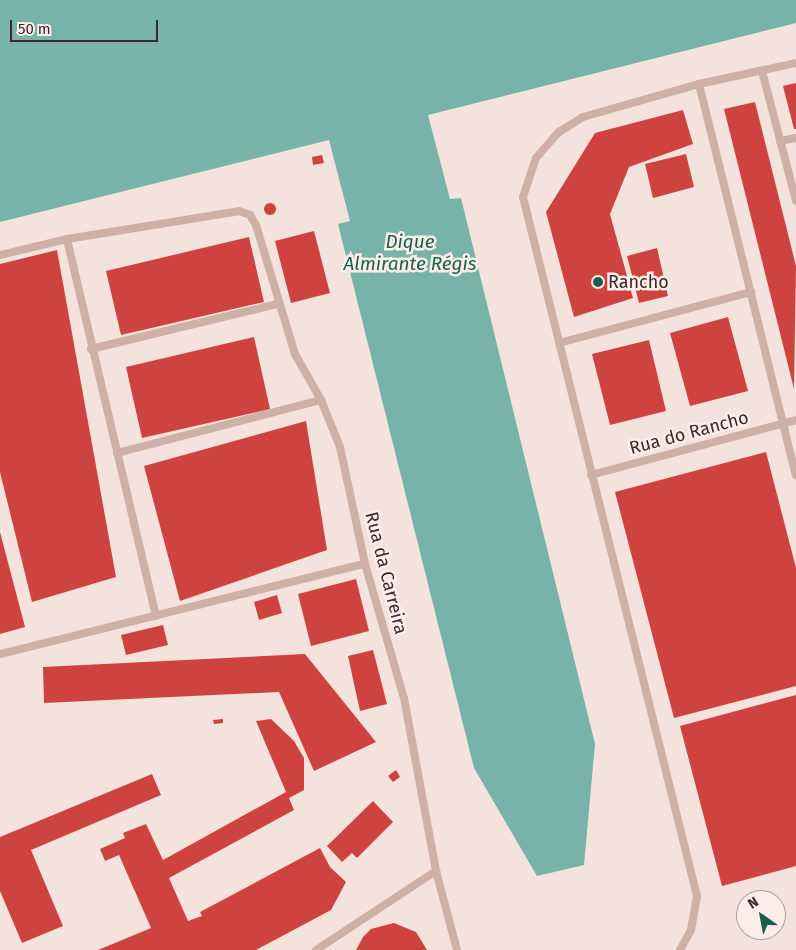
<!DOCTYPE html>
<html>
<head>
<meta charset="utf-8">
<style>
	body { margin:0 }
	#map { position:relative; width:796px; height:950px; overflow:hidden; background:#f4e3dc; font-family:"Fira Sans",sans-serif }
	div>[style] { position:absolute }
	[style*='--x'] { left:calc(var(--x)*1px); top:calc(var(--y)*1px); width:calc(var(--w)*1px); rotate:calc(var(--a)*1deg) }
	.water>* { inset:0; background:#78b3a9 }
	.building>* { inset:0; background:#ce433f }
	.round { border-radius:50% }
	.lane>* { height:8px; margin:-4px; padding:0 4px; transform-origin:4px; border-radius:4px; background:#cdb0a6 }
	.dots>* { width:14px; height:14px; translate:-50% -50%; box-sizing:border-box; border:2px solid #fbeee8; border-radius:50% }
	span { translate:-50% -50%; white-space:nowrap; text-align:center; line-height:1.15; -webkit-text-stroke:5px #fbeee8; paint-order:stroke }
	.poi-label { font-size:18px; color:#392928 }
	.left { translate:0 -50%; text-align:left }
	.street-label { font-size:18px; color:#392928 }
	.water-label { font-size:19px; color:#1a5d53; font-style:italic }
	.north { position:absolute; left:736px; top:890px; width:50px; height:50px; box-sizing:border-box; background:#fbeee8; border:1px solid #ad9f9b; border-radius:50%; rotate:327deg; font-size:14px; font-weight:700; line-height:20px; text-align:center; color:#392928 }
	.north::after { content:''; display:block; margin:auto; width:18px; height:22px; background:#1a5d53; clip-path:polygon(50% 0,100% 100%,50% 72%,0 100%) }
	.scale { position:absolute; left:10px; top:20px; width:148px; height:22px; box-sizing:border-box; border:2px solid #392928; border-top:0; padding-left:6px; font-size:15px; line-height:18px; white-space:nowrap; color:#392928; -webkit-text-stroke:4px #fbeee8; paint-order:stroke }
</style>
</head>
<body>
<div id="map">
	<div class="water">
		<div style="clip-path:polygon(0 0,796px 0,796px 23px,428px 115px,450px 199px,461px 198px,595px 744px,584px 865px,537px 876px,474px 768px,338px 224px,350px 221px,329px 140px,0 222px)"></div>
	</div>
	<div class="building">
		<div style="clip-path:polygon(796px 83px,796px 129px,794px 129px,783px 86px)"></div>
		<div style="clip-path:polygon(755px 102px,796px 266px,794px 389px,724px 109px)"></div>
		<div style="clip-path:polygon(683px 110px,693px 144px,629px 167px,610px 214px,633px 298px,574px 317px,546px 212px,595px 133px)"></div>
		<div style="clip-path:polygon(686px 154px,694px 187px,653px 198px,645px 164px)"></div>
		<div style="clip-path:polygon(322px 155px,324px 163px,313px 165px,312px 157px)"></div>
		<div class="round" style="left:264px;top:203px;width:12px;height:12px"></div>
		<div style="clip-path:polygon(314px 231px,330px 293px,291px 303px,275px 241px)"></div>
		<div style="clip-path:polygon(249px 237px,264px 302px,121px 335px,106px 271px)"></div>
		<div style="clip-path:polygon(657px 248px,668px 296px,639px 303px,627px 256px)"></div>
		<div style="clip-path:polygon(57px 250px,116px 577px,32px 602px,0 472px,0 264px)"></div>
		<div style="clip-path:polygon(728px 317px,748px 391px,690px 406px,670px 333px)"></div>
		<div style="clip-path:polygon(254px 337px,270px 409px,142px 438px,126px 367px)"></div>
		<div style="clip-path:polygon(649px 340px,666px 411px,610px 425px,592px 354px)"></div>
		<div style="clip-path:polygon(306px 421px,327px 550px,180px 601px,144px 466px)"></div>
		<div style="clip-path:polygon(766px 452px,796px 568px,796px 686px,674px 718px,615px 492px)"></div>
		<div style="clip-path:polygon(0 532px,25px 627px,0 634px)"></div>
		<div style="clip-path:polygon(356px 579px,369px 631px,311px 646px,298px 594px)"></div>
		<div style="clip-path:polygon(277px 595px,282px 613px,259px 620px,254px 602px)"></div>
		<div style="clip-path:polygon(163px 625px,168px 645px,126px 655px,121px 635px)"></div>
		<div style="clip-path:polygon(373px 650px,387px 704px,360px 711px,348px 656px)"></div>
		<div style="clip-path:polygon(305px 654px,376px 742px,314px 771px,279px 692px,44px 703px,43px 667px)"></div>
		<div style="clip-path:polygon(796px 695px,796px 866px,722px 886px,680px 726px)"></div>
		<div style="clip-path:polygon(223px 719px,223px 723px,214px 724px,213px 720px)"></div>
		<div style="clip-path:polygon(271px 719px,294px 741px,304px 758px,304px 790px,289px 798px,294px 810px,169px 878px,188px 921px,202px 916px,200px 912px,320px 848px,330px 867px,346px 882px,331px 910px,256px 950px,98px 950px,151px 928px,119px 855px,105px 861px,100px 849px,125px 838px,123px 833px,146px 824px,163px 860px,286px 792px,256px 721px)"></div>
		<div style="clip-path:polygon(396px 770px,400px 777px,393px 782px,388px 776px)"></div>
		<div style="clip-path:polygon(152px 774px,161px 795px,31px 850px,63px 926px,22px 943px,0 891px,0 837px)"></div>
		<div style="clip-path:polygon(373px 801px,393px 822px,357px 858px,352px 853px,342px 862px,327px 846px)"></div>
		<div style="clip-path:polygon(394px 923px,416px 932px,427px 950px,356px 950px,363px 937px,371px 929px)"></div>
	</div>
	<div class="lane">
		<div style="--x:762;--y:71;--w:134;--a:75.3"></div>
		<div style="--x:699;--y:84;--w:403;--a:76.1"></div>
		<div style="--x:780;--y:141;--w:16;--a:-11"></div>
		<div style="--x:0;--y:255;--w:69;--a:-13.4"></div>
		<div style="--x:559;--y:343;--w:199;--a:-14.9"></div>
		<div style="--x:91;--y:349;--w:191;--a:-13.6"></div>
		<div style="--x:117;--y:453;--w:211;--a:-14.6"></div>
		<div style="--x:591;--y:475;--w:212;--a:-15"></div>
		<div style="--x:156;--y:616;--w:387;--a:-103.3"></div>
		<div style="--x:67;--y:239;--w:174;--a:-9.2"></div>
		<div style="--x:239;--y:211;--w:12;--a:20"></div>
		<div style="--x:250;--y:215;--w:12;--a:59"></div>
		<div style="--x:256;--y:225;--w:135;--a:73.2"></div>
		<div style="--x:295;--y:354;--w:53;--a:60.5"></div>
		<div style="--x:321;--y:400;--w:51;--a:68"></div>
		<div style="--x:340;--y:447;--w:120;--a:77.9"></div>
		<div style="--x:365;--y:564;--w:140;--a:73.8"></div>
		<div style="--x:404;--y:698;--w:176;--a:79.5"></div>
		<div style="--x:436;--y:871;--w:82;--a:75.1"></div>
		<div style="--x:0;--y:654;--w:376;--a:-13.9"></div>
		<div style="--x:316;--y:950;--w:144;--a:-33.4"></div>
		<div style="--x:680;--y:950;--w:23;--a:-61"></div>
		<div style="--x:691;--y:930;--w:35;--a:-80"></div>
		<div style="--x:697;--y:896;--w:720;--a:-103.98"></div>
		<div style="--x:523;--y:197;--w:41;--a:-71.6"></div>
		<div style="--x:536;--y:158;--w:35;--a:-49"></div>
		<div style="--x:559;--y:132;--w:28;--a:-32"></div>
		<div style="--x:583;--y:117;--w:121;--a:-15.9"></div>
		<div style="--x:699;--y:84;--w:99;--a:-12.2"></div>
	</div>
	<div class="dots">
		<div style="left:598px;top:282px;background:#1a5d53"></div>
	</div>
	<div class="poi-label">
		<span class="left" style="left:608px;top:282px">Rancho</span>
	</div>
	<div class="street-label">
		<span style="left:689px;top:433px;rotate:-15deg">Rua do Rancho</span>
		<span style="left:386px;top:573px;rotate:76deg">Rua da Carreira</span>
	</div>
	<div class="water-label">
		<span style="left:410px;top:253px">Dique<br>Almirante Régis</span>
	</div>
	<div class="north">N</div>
	<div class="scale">50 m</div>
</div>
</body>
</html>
